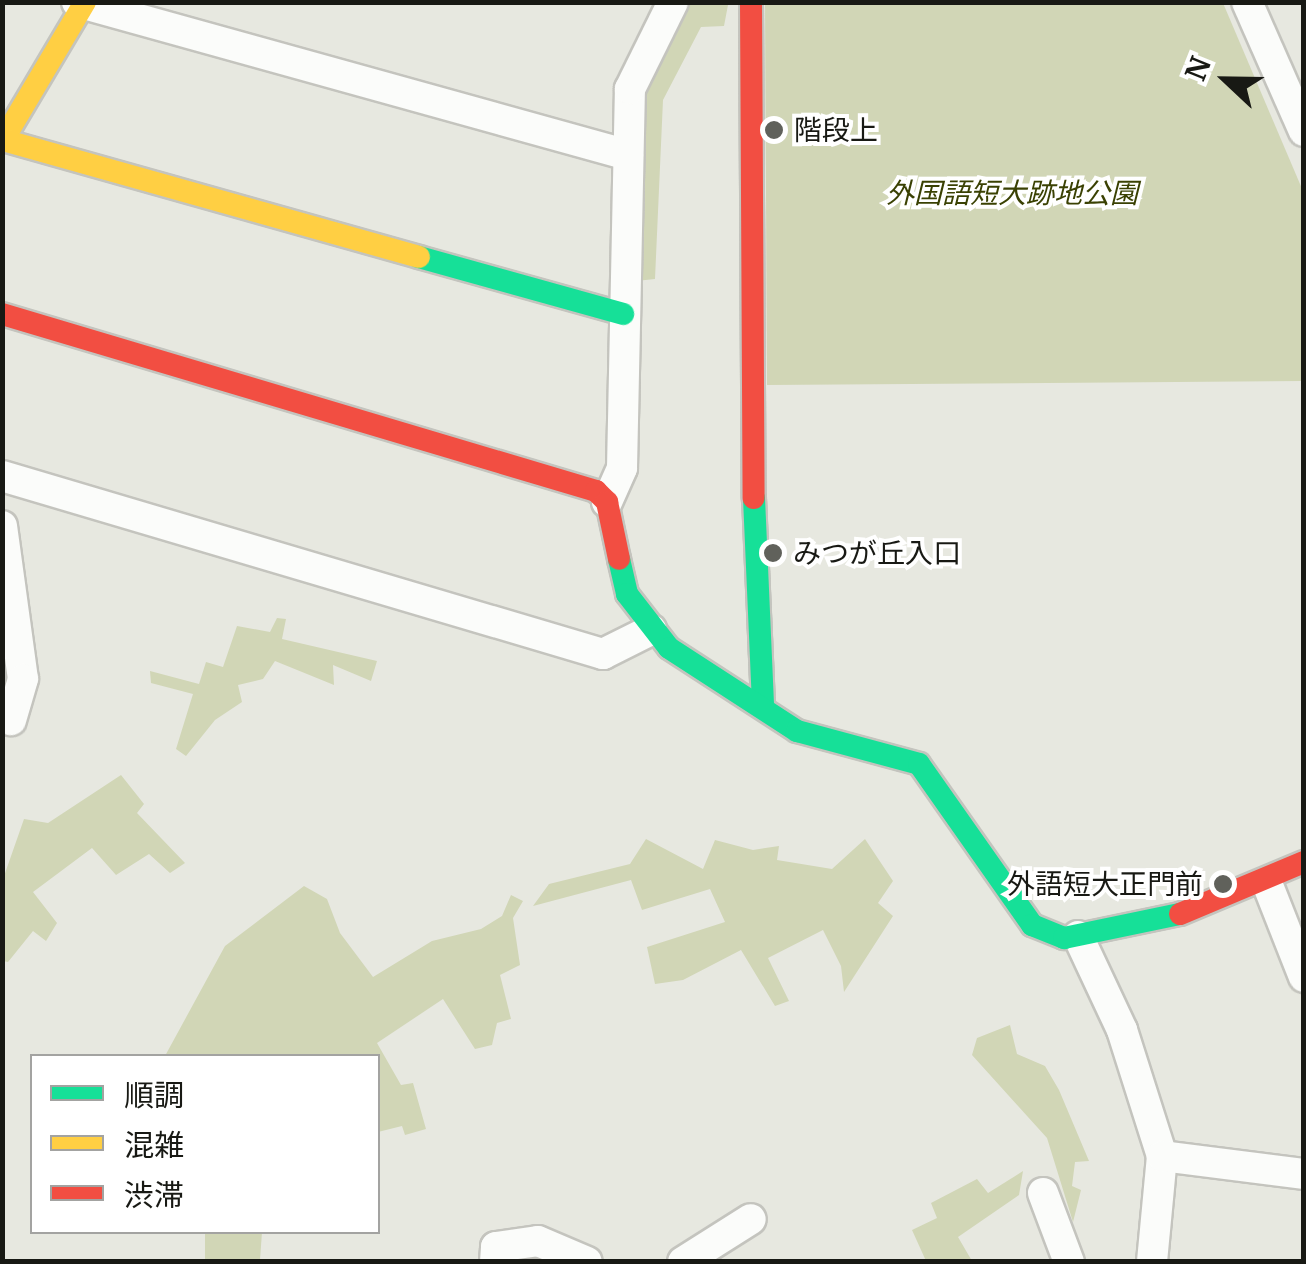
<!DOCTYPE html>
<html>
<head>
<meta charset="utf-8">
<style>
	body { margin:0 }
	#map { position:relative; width:1306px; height:1264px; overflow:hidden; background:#e7e8e0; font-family:Merriweather,"Noto Sans JP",serif }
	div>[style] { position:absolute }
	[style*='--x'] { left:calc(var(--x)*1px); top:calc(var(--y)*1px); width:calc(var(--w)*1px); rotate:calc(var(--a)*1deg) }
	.green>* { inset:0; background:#d1d6b6 }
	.roads { filter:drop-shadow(2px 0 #c4c4be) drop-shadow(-2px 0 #c4c4be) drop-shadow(0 2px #c4c4be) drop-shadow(0 -2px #c4c4be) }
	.street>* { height:30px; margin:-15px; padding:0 15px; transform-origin:15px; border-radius:15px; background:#fbfcfa }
	.fast>* { height:22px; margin:-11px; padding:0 11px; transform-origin:11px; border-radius:11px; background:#16e098 }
	.slow>* { height:22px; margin:-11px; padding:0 11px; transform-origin:11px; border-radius:11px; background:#ffcf43 }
	.jam>* { height:22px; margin:-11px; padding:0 11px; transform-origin:11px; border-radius:11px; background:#f24e42 }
	.dots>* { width:28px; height:28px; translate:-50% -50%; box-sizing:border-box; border:5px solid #fff; border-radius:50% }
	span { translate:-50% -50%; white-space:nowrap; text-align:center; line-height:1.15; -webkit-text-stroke:8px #fff; paint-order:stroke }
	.poi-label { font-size:28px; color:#181914 }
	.left { translate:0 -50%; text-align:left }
	.right { translate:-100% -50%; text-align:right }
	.park-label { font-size:28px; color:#3a4103; font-style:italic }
	.frame { position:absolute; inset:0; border:5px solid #181914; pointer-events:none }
	.legend { position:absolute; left:30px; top:1054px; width:350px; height:180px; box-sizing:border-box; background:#fff; border:2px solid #a3a3a1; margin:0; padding:12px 18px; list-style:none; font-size:30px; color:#181914 }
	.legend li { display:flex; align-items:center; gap:20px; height:50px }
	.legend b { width:50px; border:2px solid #a3a3a1 }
	.north { position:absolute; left:1176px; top:30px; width:100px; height:100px; -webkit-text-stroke:8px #fff; paint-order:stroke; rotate:292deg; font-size:28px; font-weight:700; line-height:40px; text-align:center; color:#181914 }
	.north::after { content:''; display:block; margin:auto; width:35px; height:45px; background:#181914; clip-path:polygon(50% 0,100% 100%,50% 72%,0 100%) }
</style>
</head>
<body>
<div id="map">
	<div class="green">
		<div style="clip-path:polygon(765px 2px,1223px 3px,1303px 191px,1303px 381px,767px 385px)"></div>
		<div style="clip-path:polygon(690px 3px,728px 5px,724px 26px,701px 27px,663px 100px,655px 279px,636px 281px,642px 89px)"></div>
		<div style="clip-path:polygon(277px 618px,286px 619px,282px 639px,377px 661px,371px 681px,333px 665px,334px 685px,275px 661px,263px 679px,238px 685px,242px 702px,215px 720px,186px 756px,176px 749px,193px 694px,151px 683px,150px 671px,199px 684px,206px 662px,223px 667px,237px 626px,270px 632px)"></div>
		<div style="clip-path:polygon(121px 775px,144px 804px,137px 813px,185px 863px,170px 873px,149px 854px,116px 875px,92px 848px,33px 892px,57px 923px,46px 941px,33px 931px,8px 962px,3px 961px,3px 879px,24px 819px,48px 823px)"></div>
		<div style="clip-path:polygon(646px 839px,703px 869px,715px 840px,753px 850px,779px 846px,777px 860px,832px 869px,865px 839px,893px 881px,878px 903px,893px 916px,844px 992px,841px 966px,823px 930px,768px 958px,789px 1001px,775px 1006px,741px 950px,683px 980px,655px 984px,647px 947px,725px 922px,710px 889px,642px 910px,631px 880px,533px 906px,549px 884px,630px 864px)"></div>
		<div style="clip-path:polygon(304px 886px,327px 899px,340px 933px,373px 977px,432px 941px,481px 929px,502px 916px,511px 895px,523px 901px,513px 918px,520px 965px,500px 975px,511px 1019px,497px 1023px,492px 1045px,475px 1049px,443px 999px,377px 1043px,401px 1085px,413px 1083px,426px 1129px,405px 1135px,402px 1126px,378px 1132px,378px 1056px,165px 1056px,225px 946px)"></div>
		<div style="clip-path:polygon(1010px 1025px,1017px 1054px,1045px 1066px,1059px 1090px,1089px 1161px,1075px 1162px,1072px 1186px,1081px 1190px,1073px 1222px,1047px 1138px,972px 1055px,977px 1038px)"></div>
		<div style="clip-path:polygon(1023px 1171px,1019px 1195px,958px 1237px,972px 1261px,926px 1261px,912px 1230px,937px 1218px,931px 1203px,977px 1179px,988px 1193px)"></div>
		<div style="clip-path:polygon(205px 1232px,262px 1232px,260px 1260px,205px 1261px)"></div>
	</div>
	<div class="roads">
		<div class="street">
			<div style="--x:77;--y:2;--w:572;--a:15.52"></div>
			<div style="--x:1247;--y:2;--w:141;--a:66.2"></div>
			<div style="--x:2;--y:476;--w:627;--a:16.5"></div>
			<div style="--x:603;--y:654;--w:54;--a:-26.6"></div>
			<div style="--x:607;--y:502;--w:37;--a:-66"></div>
			<div style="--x:622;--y:468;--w:379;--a:-88.8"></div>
			<div style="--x:630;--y:89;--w:97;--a:-63.7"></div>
			<div style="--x:2;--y:526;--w:154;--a:82.2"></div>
			<div style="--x:23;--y:679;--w:43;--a:106.3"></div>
			<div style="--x:1267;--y:883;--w:101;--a:68.5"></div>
			<div style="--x:1078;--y:936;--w:104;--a:64.9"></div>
			<div style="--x:1122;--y:1030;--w:132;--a:72.4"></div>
			<div style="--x:1162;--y:1156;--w:106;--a:95.4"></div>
			<div style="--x:1162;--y:1156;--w:143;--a:7.2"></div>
			<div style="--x:1043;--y:1193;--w:74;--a:69.4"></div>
			<div style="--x:495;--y:1262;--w:15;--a:-86"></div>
			<div style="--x:496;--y:1247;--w:42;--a:-8.1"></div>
			<div style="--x:538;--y:1241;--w:53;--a:23.2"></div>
			<div style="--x:683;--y:1262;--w:80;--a:-32.3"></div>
		</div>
		<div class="fast">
			<div style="--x:419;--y:257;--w:212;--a:15.6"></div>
			<div style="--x:754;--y:498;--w:208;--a:87.5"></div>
			<div style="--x:619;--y:559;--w:36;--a:77"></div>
			<div style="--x:627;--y:594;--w:68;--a:52.1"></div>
			<div style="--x:669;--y:648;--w:153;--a:33"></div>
			<div style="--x:797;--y:731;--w:126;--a:15.1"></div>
			<div style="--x:919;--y:764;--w:197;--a:54.9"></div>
			<div style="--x:1032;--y:925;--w:35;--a:22"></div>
			<div style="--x:1064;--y:938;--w:118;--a:-11.7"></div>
		</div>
		<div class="slow">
			<div style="--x:85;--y:2;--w:161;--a:120.7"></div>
			<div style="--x:3;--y:140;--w:432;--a:15.7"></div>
		</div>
		<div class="jam">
			<div style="--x:751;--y:2;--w:496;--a:89.7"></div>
			<div style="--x:2;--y:314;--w:620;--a:16.59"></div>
			<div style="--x:596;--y:491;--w:16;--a:45"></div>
			<div style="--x:607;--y:502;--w:58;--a:78.1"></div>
			<div style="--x:1180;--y:914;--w:134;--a:-22.8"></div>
		</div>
	</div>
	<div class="dots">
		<div style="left:774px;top:130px;background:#60615b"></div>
		<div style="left:773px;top:553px;background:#60615b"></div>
		<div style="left:1223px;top:884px;background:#60615b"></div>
	</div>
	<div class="poi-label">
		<span class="left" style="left:794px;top:130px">階段上</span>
		<span class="left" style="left:793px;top:553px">みつが丘入口</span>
		<span class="right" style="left:1203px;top:884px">外語短大正門前</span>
	</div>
	<div class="park-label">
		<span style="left:1012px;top:193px">外国語短大跡地公園</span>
	</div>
	<div class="frame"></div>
	<ul class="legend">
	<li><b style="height:12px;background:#16e098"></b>順調</li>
	<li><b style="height:12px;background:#ffcf43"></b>混雑</li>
	<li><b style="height:12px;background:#f24e42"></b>渋滞</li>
	</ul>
	<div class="north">N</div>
</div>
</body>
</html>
